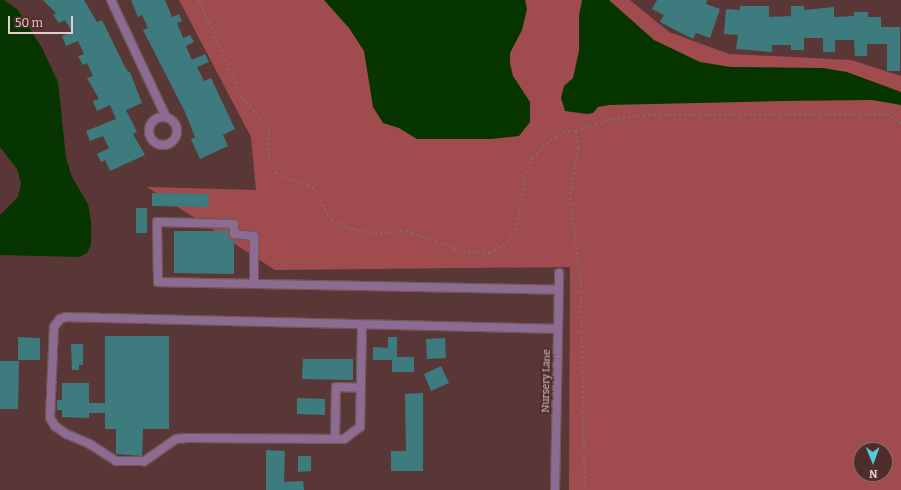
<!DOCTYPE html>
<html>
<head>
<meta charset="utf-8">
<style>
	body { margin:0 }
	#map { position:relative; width:901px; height:490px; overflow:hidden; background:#5a3737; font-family:Bitter,serif }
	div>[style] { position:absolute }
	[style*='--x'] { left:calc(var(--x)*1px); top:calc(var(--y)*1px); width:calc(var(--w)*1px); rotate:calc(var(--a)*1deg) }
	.green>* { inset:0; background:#a04c4e }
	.water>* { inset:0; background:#063500 }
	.building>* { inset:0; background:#3d7b7e }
	.path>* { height:1.5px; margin-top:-0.75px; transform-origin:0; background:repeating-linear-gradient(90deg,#876868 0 2px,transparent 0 5px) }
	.roads { filter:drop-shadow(1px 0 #765555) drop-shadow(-1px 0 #765555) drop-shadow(0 1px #765555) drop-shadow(0 -1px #765555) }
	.minor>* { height:8px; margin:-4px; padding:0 4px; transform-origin:4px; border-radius:4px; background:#8d6c94 }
	.minor>.ring { margin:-4px; padding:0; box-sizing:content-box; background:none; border:8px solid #8d6c94; border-radius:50% }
	span { translate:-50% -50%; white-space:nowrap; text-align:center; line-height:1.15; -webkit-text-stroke:3.5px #4f2d2d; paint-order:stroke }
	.street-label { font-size:10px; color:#e4cecd }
	.north { position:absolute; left:853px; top:442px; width:40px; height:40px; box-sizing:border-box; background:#4f2d2d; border:1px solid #8b6d6d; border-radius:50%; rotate:179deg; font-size:11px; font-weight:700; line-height:16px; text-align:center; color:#e4cecd }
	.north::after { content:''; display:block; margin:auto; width:14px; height:18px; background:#51ccd3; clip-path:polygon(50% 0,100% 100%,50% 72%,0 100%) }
	.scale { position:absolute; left:8px; top:16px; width:65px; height:18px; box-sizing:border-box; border:2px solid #e4cecd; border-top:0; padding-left:5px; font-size:12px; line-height:14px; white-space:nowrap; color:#e4cecd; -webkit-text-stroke:3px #4f2d2d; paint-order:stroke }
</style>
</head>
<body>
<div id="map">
	<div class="green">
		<div style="clip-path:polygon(evenodd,179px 0,630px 0,669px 32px,729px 54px,851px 60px,901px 76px,901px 490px,569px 490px,570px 267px,275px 270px,147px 187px,256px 190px,251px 137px,179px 0,861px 450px,885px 450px,885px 474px,861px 474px,861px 450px)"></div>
	</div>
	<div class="water">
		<div style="clip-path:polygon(0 0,4px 0,18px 10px,42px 48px,58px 82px,66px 158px,72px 177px,88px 204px,91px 221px,91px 245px,87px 253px,79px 257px,0 255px,0 215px,18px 197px,21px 183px,17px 169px,0 147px)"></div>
		<div style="clip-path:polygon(324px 0,525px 0,527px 9px,522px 30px,510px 53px,510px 63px,513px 76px,530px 102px,530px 122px,519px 136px,491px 139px,417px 139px,399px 128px,383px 123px,373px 107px,364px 51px,349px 28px)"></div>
		<div style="clip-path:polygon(582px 0,609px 0,654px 40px,700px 62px,731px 67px,823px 68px,847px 72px,901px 92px,901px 105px,872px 100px,782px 101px,609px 105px,598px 107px,593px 113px,587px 114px,565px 111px,561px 98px,564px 86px,573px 78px,579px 51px,579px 16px)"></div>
	</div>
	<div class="building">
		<div style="clip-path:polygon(43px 0,84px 0,97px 22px,102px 20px,123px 63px,128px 72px,130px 72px,142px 103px,126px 110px,137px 132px,133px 134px,145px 155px,110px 171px,105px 160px,101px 162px,97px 154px,109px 148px,103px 136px,90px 141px,86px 131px,116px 119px,110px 105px,97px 111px,93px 101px,99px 99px,87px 78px,93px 76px,87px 63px,83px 65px,78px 56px,84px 54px,78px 41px,66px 46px,62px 36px,72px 32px,65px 20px,59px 23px,53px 15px,56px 13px)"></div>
		<div style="clip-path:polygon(131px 0,165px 0,172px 17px,179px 14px,182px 21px,177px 23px,183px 38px,190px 35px,194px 42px,186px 46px,192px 60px,205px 54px,209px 62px,197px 67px,204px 81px,211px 78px,235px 129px,223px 135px,228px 146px,200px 159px,191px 139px,195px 137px,185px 112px,143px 30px,148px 28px,142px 15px,138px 17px)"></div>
		<div style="clip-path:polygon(657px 0,707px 0,706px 4px,720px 9px,710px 38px,696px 33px,693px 39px,660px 22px,664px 15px,652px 9px)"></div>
		<div style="clip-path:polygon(740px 6px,769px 6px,769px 17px,791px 16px,791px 6px,804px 6px,804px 10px,834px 7px,834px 17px,854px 16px,854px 12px,868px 12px,868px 17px,881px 17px,881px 27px,900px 27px,900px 71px,887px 71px,887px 44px,867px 44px,867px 56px,855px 56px,854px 40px,835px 40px,835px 52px,823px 52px,823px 38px,804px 38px,804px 50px,791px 50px,791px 45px,772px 45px,772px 52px,736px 49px,738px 35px,724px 34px,726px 9px,740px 10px)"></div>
		<div style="clip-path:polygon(152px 193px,209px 194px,208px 207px,152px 206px)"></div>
		<div style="clip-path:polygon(136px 208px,147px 208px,147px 233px,136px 233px)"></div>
		<div style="clip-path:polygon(174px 231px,228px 231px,229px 239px,234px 240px,234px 274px,174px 273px)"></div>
		<div style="clip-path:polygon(105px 336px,169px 336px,169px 429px,143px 429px,142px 456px,116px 454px,116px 429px,105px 429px,105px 413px,89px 413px,89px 418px,62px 417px,62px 410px,57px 410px,57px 400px,62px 400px,62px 383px,89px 383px,89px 403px,105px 403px)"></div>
		<div style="clip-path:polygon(18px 337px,40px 338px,40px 360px,18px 360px)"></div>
		<div style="clip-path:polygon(388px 337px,397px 337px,397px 357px,414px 357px,414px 372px,392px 372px,392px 360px,373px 360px,373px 347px,388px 348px)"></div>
		<div style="clip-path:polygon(445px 338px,446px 358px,427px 359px,426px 339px)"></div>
		<div style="clip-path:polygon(71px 344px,83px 344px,83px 365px,79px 365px,79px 370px,72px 370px)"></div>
		<div style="clip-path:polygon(303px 359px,353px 359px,353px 380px,302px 379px)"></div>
		<div style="clip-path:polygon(0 361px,19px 361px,18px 409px,0 409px)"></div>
		<div style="clip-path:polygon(441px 366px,449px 383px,431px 391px,424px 374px)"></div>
		<div style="clip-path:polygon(423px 393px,423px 471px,391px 471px,391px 451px,406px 451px,405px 394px)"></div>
		<div style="clip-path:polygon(297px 398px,325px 399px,325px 415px,297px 414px)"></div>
		<div style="clip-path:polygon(266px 450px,285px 451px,284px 482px,303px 481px,304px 490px,266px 490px)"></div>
		<div style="clip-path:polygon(298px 456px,311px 456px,311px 471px,298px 472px)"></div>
	</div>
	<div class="path">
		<div style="--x:199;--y:0;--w:108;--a:66"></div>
		<div style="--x:243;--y:99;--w:39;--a:48"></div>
		<div style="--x:269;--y:128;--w:30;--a:90"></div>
		<div style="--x:269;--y:158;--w:17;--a:65"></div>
		<div style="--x:276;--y:173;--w:13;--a:27"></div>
		<div style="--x:288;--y:179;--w:26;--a:18"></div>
		<div style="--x:313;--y:187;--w:38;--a:61"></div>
		<div style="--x:331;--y:220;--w:23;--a:23"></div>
		<div style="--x:352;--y:229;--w:24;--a:12"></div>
		<div style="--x:375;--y:234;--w:32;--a:-5"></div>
		<div style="--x:407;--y:231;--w:60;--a:20.6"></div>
		<div style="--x:463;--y:252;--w:27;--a:2"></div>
		<div style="--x:490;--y:253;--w:20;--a:-30"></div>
		<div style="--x:507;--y:243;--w:21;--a:-61"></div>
		<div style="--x:517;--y:225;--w:48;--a:-81.5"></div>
		<div style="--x:524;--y:178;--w:22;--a:-68"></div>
		<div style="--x:532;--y:158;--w:25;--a:-45"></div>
		<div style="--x:550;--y:140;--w:20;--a:-27"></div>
		<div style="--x:568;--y:131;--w:8;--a:0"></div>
		<div style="--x:576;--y:131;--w:39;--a:-18"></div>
		<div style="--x:613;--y:119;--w:36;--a:-6"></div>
		<div style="--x:649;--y:115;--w:238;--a:-0.2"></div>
		<div style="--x:887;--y:114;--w:17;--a:33"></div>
		<div style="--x:576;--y:131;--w:17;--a:80"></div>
		<div style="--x:579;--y:148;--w:51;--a:100.2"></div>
		<div style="--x:570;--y:198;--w:84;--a:82.5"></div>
		<div style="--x:581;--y:281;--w:209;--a:88.9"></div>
	</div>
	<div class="roads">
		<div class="minor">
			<div style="--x:111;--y:0;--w:129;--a:64.8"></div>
			<div class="ring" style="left:149px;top:117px;width:20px;height:20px"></div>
			<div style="--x:254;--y:283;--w:47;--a:-90"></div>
			<div style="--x:254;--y:236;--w:20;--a:-174"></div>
			<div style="--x:234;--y:234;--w:10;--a:-90"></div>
			<div style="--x:234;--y:224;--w:77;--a:-178.5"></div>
			<div style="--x:157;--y:222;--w:60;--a:89"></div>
			<div style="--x:158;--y:282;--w:400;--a:1.1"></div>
			<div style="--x:362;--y:325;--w:102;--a:91.1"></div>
			<div style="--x:360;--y:427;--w:20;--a:143"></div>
			<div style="--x:344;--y:439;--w:157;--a:-179.6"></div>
			<div style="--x:187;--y:438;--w:11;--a:175"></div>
			<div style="--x:176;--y:439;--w:39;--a:145"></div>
			<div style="--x:144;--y:461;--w:28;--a:180"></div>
			<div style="--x:116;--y:461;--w:31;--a:-147"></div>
			<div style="--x:90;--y:444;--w:26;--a:-157"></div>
			<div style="--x:66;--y:434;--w:14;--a:-144"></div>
			<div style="--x:55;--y:426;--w:9;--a:-122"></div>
			<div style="--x:50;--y:418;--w:91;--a:-87.5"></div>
			<div style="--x:54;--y:327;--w:10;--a:-53"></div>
			<div style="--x:60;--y:319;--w:6;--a:-18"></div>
			<div style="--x:66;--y:317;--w:492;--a:1.4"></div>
			<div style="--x:335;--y:439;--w:52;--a:-88.9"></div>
			<div style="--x:336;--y:387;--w:24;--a:2"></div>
			<div style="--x:555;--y:490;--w:217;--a:-88.9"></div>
		</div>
	</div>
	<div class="street-label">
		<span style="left:547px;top:381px;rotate:-89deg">Nursery Lane</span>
	</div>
	<div class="north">N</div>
	<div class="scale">50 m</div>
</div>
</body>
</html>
